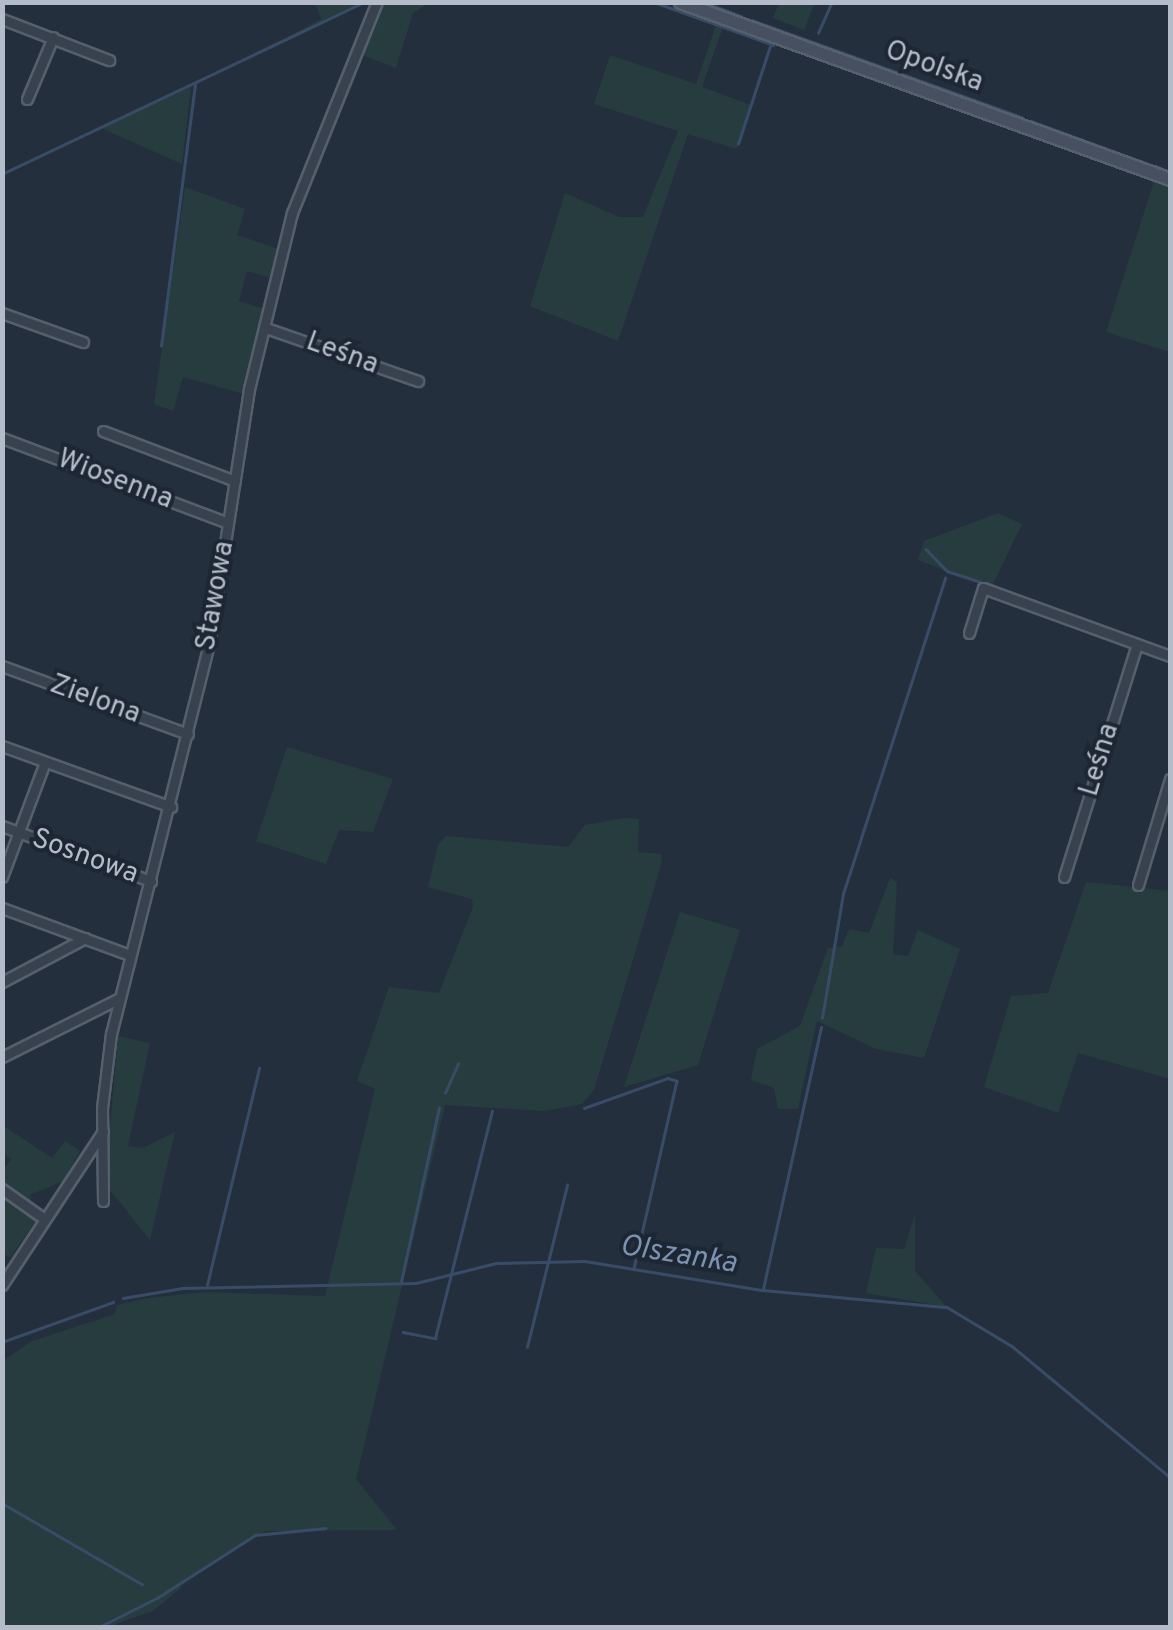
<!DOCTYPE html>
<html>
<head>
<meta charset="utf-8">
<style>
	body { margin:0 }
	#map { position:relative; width:1173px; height:1630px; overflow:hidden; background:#242f3e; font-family:Overpass,sans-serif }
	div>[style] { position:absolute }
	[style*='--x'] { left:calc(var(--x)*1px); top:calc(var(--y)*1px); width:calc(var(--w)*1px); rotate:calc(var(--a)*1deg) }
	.green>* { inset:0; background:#263c3f }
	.stream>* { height:2.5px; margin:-1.25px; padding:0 1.25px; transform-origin:1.25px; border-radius:1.25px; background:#394c67 }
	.roads { filter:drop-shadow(2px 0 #565f6c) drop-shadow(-2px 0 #565f6c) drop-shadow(0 2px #565f6c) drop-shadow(0 -2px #565f6c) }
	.street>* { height:9px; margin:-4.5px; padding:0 4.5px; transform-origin:4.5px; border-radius:4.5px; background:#38414e }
	.secondary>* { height:11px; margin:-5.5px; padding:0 5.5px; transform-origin:5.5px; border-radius:5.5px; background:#465061 }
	span { translate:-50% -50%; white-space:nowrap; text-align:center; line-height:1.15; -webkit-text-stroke:8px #1d2633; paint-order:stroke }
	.street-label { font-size:28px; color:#b4bcc9 }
	.water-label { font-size:30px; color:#7c92b1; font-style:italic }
	.frame { position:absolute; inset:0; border:5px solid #b4bcc9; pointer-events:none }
</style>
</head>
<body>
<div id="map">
	<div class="green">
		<div style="clip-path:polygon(315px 3px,361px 3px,266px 49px,321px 19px)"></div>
		<div style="clip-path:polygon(381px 3px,429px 3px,413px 13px,396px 68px,362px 55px)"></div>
		<div style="clip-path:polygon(779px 3px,815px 3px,804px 30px,773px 18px)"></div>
		<div style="clip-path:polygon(716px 25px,723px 27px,702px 87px,751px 105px,737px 149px,688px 134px,618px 341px,530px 306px,565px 193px,619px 217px,643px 217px,678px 131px,594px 104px,610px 55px,696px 84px)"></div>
		<div style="clip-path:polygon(191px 87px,182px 164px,101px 128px,168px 97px)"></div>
		<div style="clip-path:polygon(1155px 178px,1170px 184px,1170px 352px,1106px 332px)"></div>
		<div style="clip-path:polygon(185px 187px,245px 209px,237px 235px,281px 250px,275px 279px,247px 271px,239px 301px,267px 310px,244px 394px,183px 377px,173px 411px,154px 404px)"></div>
		<div style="clip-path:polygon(998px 513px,1022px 524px,991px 588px,918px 560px,924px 541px)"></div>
		<div style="clip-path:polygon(287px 747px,393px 779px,373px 832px,339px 830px,326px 864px,256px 841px)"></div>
		<div style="clip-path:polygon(624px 818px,639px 819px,638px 852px,661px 854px,662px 862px,594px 1090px,582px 1104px,545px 1111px,445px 1105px,356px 1479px,397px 1530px,265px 1531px,178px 1585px,182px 1587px,153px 1611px,124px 1621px,106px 1628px,3px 1627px,4px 1360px,32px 1341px,115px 1314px,117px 1305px,148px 1298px,204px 1292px,325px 1296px,375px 1089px,357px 1081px,389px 987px,439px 993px,473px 907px,472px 899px,428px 887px,438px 845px,446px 836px,568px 847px,585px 825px)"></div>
		<div style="clip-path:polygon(890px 878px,897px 882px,893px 954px,908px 956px,918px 930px,960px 949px,924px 1058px,876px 1049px,817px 1021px,798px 1109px,778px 1109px,774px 1088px,751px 1080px,757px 1049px,800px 1026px,828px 948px,842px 946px,849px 929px,869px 933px)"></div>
		<div style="clip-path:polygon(1086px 882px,1170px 891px,1170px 1079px,1078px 1053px,1058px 1113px,984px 1087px,1011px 996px,1048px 993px)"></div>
		<div style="clip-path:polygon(680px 912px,740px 930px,702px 1052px,698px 1065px,624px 1087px)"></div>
		<div style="clip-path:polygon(118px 1036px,150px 1043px,128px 1146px,143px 1148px,175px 1132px,150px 1240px,105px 1184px)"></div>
		<div style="clip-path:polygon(2px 1125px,52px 1158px,65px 1141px,80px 1151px,63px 1181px,30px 1195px,35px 1222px,10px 1258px,3px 1253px,3px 1171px,11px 1159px,3px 1153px)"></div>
		<div style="clip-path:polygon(915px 1215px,915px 1271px,947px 1307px,866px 1293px,876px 1248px,904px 1249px)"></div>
	</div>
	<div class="stream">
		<div style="--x:654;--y:2;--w:127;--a:19.7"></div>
		<div style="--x:704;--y:2;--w:40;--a:21"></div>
		<div style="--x:752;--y:20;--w:287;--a:19.8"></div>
		<div style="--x:818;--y:33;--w:34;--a:-66"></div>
		<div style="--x:1031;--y:121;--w:122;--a:20.1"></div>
		<div style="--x:738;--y:144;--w:103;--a:-71.9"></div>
		<div style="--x:1156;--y:166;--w:14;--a:25"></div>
		<div style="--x:2;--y:174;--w:401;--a:-25.4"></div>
		<div style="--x:161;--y:346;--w:263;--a:-82.6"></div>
		<div style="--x:926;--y:549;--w:30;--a:46"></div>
		<div style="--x:947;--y:571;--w:35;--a:18"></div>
		<div style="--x:822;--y:1018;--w:126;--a:-80.4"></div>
		<div style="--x:843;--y:894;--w:332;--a:-72.1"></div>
		<div style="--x:445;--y:1093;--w:32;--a:-66"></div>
		<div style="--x:584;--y:1108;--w:89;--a:-19.7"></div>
		<div style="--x:668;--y:1078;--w:9;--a:18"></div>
		<div style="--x:677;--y:1081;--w:193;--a:102.9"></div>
		<div style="--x:401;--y:1282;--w:178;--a:-77.7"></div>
		<div style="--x:207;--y:1285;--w:223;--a:-76.5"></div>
		<div style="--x:763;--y:1289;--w:268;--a:-77.5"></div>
		<div style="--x:123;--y:1298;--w:60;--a:-9.6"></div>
		<div style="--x:182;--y:1288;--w:234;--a:-1.2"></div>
		<div style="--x:416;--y:1283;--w:82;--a:-14"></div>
		<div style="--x:496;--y:1263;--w:89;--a:-1.3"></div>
		<div style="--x:585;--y:1261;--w:180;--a:9.3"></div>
		<div style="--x:763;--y:1290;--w:185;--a:5.3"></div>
		<div style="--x:947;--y:1307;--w:76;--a:31"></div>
		<div style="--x:1012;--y:1346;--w:205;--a:39.7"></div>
		<div style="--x:403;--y:1332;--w:33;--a:11"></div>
		<div style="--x:435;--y:1338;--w:234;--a:-75.9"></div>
		<div style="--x:2;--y:1342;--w:118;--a:-19.8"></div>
		<div style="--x:527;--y:1347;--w:167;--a:-76.1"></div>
		<div style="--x:2;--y:1503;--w:162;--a:30.1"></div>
		<div style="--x:97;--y:1628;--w:67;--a:-26.6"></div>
		<div style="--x:157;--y:1598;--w:117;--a:-32.7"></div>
		<div style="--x:255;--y:1535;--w:71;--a:-5.6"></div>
	</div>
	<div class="roads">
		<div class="street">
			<div style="--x:2;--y:19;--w:115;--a:21"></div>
			<div style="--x:27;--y:99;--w:67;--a:-67.2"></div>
			<div style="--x:2;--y:313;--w:86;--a:19.7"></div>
			<div style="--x:266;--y:328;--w:161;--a:19.2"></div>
			<div style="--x:103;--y:431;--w:141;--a:20.7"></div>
			<div style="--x:2;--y:438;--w:241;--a:20.6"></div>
			<div style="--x:969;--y:633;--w:47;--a:-72.7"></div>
			<div style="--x:983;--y:588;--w:199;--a:20"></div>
			<div style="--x:2;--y:666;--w:198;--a:20.1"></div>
			<div style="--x:2;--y:746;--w:180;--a:19.8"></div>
			<div style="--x:2;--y:826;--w:159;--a:20.3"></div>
			<div style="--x:2;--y:877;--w:123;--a:-69.5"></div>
			<div style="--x:1064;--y:877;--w:244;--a:-72.6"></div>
			<div style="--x:1138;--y:885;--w:111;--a:-73.2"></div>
			<div style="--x:2;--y:908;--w:136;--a:20.2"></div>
			<div style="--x:2;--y:982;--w:94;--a:-27.9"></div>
			<div style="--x:2;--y:1057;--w:130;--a:-26.6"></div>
			<div style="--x:2;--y:1189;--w:50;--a:35.3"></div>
			<div style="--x:103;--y:1201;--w:93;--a:-90.6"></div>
			<div style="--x:102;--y:1108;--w:75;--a:-83.1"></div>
			<div style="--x:111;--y:1034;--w:401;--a:-75.9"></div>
			<div style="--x:209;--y:645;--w:259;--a:-81.1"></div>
			<div style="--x:249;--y:389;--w:181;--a:-76.3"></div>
			<div style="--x:292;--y:213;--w:227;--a:-68.1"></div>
			<div style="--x:2;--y:1285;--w:184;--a:-56.7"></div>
		</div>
		<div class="secondary">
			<div style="--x:680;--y:2;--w:521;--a:19.86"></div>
		</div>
	</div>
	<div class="street-label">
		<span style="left:934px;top:67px;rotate:20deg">Opolska</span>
		<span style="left:342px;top:354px;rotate:20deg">Leśna</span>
		<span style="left:115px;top:480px;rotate:21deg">Wiosenna</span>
		<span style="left:216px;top:596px;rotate:-80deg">Stawowa</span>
		<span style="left:95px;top:700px;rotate:20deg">Zielona</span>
		<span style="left:1100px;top:760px;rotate:-73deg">Leśna</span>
		<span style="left:85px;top:857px;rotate:20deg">Sosnowa</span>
	</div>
	<div class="water-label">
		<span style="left:678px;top:1256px;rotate:9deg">Olszanka</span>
	</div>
	<div class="frame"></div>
</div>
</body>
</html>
